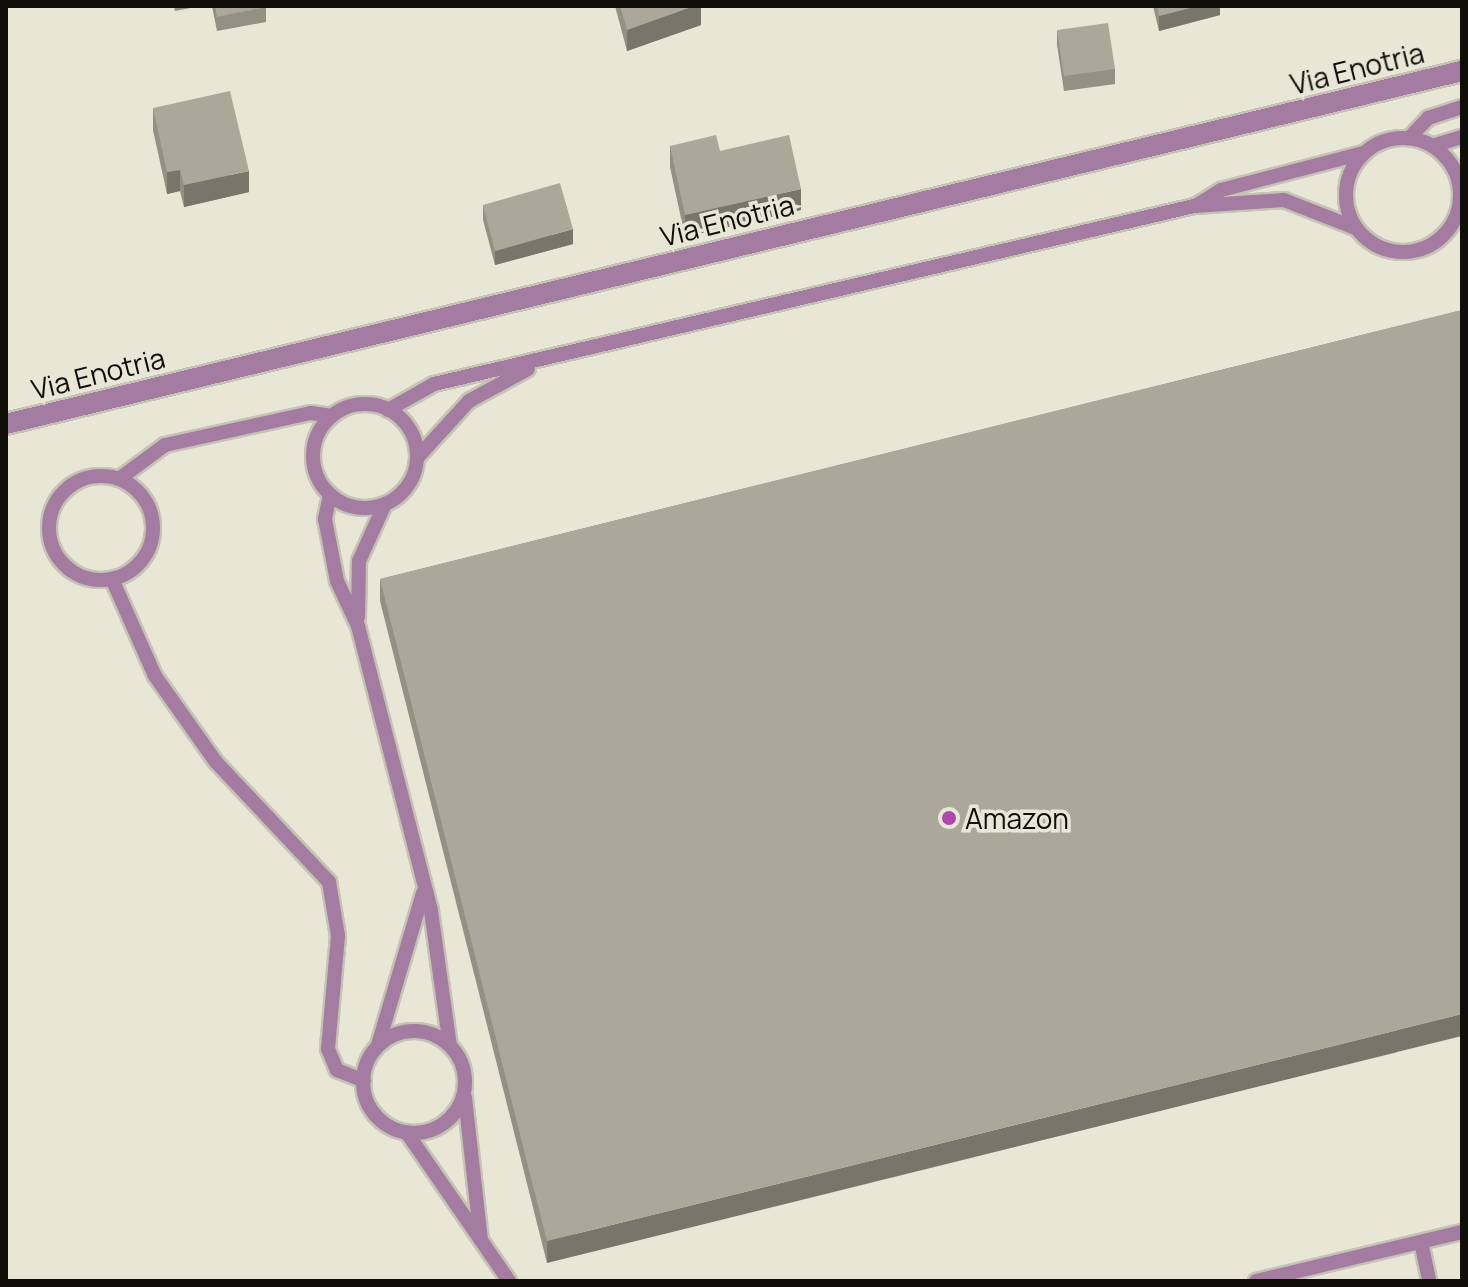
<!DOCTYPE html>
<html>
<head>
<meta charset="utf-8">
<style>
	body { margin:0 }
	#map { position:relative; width:1468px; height:1287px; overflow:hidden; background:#e8e6d5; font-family:Manrope,sans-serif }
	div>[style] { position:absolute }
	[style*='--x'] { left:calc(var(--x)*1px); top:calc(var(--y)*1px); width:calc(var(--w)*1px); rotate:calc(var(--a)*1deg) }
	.roads { filter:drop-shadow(2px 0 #c5c3b4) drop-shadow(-2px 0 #c5c3b4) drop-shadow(0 2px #c5c3b4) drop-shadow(0 -2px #c5c3b4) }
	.lane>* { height:14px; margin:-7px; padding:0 7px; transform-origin:7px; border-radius:7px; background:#a47ca2 }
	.lane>.ring { margin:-7px; padding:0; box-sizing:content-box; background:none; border:14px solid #a47ca2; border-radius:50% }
	.street>* { height:20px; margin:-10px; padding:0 10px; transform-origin:10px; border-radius:10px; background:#a47ca2 }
	.wall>* { inset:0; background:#939084 }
	.shaded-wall>* { inset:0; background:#78766b }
	.building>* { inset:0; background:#aba899 }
	.dots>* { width:22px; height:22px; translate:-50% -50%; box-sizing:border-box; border:4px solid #e8e6d5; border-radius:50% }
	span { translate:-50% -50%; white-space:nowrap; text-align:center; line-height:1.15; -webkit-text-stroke:7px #e8e6d5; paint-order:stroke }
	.street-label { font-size:28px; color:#0f0e09 }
	.poi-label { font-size:28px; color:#0f0e09 }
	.left { translate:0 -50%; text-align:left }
	.frame { position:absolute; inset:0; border:8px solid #0f0e09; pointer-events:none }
</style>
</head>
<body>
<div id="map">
	<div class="roads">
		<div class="lane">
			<div class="ring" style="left:1346px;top:138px;width:100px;height:100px"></div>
			<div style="--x:1409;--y:138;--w:28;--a:-46"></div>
			<div style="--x:1428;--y:118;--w:36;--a:-18"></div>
			<div style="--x:1432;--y:146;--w:31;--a:-17"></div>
			<div style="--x:1197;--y:205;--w:28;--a:-32"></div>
			<div style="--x:1221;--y:190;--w:147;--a:-14.6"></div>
			<div class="ring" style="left:313px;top:404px;width:90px;height:90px"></div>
			<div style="--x:388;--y:410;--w:53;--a:-29.5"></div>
			<div style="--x:434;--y:384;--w:781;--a:-13.18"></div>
			<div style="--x:1194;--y:206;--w:90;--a:-3.8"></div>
			<div style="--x:1284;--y:200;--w:76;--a:21.5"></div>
			<div style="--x:417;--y:458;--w:77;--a:-47.6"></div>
			<div style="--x:469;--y:401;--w:67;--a:-28.5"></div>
			<div class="ring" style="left:49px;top:476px;width:90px;height:90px"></div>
			<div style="--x:119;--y:479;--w:57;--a:-36.5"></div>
			<div style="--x:165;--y:445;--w:149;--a:-12.4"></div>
			<div style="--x:311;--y:413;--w:21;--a:8"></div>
			<div style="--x:330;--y:495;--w:25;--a:102"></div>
			<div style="--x:325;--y:519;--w:63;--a:79"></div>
			<div style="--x:337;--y:581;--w:50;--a:65"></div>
			<div style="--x:358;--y:626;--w:294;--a:75.6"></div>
			<div style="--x:431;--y:911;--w:136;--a:82"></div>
			<div style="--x:112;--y:579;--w:106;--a:66.1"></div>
			<div style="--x:155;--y:676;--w:105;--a:54.7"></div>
			<div style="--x:216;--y:762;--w:165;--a:46.7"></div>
			<div style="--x:329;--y:882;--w:55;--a:80.5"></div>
			<div style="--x:338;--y:936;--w:113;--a:95.1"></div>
			<div style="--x:328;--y:1049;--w:23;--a:67"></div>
			<div style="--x:337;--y:1070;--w:29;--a:22"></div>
			<div style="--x:358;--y:617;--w:56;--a:-89"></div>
			<div style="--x:359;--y:561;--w:63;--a:-65.5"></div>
			<div class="ring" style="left:363px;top:1031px;width:88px;height:88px"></div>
			<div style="--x:378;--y:1045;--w:159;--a:-73.5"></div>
			<div style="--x:465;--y:1098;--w:143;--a:83.6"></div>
			<div style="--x:407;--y:1133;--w:180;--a:55.4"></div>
			<div style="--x:1421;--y:1242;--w:40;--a:78"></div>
			<div style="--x:1256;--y:1281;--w:212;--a:-13.4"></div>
		</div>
		<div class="street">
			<div style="--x:6;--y:424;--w:1498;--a:-13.63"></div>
		</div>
	</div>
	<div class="wall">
		<div style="clip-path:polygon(174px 6px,201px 6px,175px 11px)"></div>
		<div style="clip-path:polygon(212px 6px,266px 6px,266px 22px,217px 31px)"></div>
		<div style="clip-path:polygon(615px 6px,701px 6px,701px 25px,627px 51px)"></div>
		<div style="clip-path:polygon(1153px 6px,1220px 6px,1220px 15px,1159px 31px)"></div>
		<div style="clip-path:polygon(1057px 30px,1115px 69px,1115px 84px,1064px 91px,1057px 45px)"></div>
		<div style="clip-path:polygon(153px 108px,249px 192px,184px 207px,180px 191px,167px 194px,153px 130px)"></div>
		<div style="clip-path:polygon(670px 146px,720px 151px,801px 210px,685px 237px,670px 167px)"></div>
		<div style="clip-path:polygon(483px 205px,573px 244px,495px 265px,483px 220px)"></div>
		<div style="clip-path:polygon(1462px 310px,547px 1263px,380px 601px,380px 579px)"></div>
	</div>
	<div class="shaded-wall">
		<div style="clip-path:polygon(694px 6px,701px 6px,701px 25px,627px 51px,627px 30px)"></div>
		<div style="clip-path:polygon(1198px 6px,1220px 6px,1220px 15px,1159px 31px,1159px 16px)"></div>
		<div style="clip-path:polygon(180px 170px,180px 191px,167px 194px,167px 172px)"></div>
		<div style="clip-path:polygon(249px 171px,249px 192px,184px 207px,184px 185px)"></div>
		<div style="clip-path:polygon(801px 189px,801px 210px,685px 237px,685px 215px)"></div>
		<div style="clip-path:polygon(573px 229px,573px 244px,495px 265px,495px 251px)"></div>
		<div style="clip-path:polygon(1462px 1014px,1462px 1036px,547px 1263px,547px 1241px)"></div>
	</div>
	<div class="building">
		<div style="clip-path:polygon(215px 6px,266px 6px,266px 7px,217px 17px)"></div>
		<div style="clip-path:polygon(620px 6px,694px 6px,627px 30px)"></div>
		<div style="clip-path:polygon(1157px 6px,1198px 6px,1159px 16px)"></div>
		<div style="clip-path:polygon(1108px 23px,1115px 69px,1064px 76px,1057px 30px)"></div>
		<div style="clip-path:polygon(230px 91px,249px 171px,184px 185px,180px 170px,167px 172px,153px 108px)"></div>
		<div style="clip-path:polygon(716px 135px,720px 151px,789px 135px,801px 189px,685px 215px,670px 146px)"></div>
		<div style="clip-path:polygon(560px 183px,573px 229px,495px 251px,483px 205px)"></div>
		<div style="clip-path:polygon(1462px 310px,1462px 1014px,547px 1241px,380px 579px)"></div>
	</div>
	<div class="dots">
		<div style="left:949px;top:818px;background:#ae48ac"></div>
	</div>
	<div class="street-label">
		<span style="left:1357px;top:68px;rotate:-14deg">Via Enotria</span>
		<span style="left:727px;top:220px;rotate:-14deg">Via Enotria</span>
		<span style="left:98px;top:373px;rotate:-14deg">Via Enotria</span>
	</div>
	<div class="poi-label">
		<span class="left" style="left:965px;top:818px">Amazon</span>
	</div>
	<div class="frame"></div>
</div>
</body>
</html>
